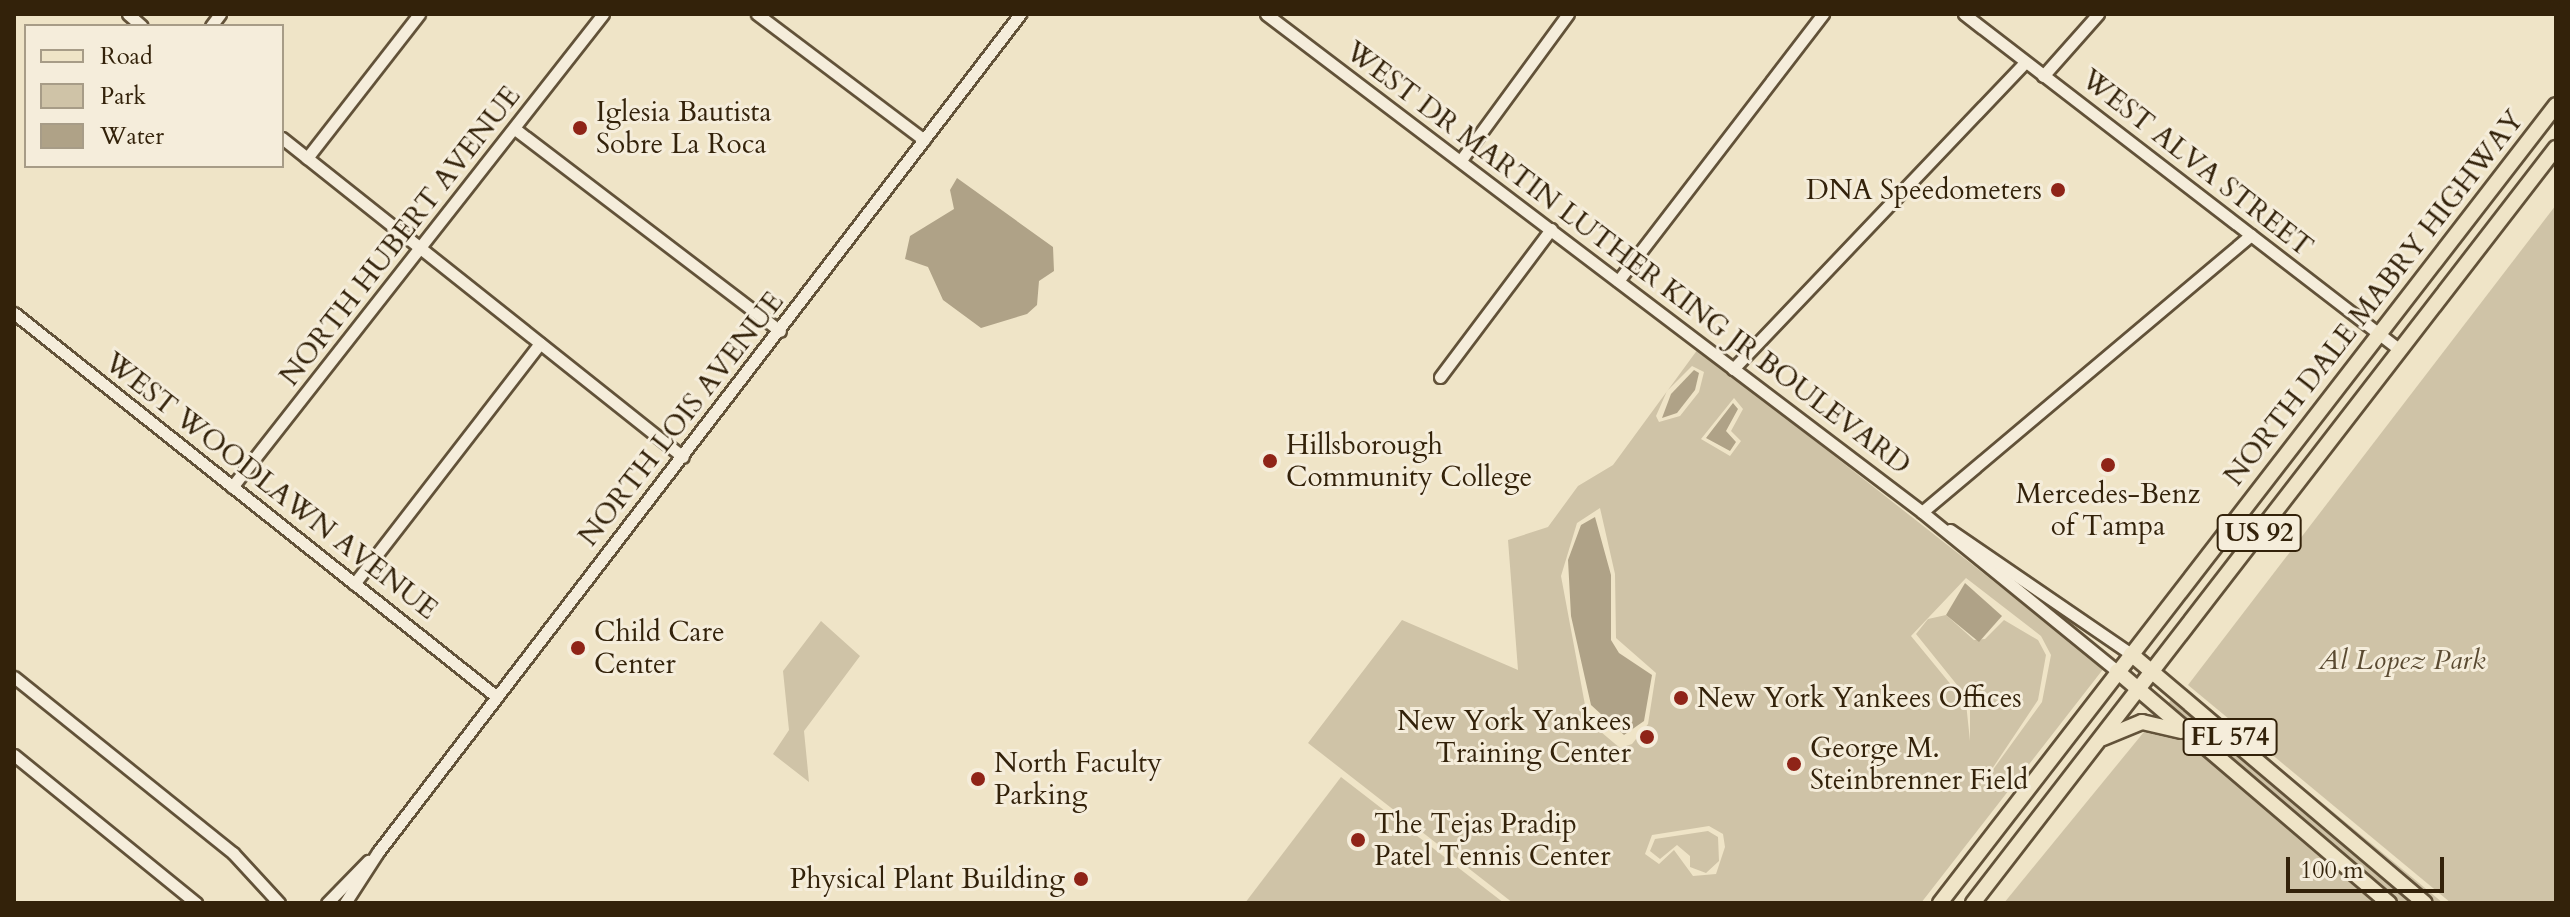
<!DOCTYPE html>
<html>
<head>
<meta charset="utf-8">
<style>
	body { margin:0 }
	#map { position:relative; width:2570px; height:917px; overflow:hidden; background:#efe4c7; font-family:Cardo,serif }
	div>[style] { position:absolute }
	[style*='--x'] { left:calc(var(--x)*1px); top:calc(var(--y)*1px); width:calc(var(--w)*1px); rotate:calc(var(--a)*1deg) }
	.green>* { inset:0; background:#cfc3a7 }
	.water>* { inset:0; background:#afa287 }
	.roads { filter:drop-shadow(2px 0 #625239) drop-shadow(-2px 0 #625239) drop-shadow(0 2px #625239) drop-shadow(0 -2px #625239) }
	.minor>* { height:11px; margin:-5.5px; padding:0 5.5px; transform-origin:5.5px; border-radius:5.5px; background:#f5eddb }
	.major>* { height:14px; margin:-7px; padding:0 7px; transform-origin:7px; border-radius:7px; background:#efe4c7 }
	.dots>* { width:22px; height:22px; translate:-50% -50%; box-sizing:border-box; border:4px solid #f5eddb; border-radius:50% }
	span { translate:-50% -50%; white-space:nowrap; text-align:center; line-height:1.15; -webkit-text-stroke:6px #f5eddb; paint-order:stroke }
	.shield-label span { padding:2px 6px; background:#f5eddb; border:2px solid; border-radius:6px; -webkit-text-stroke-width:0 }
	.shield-label { font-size:26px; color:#33220a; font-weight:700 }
	.poi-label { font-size:28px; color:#33220a }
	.left { translate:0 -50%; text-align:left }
	.right { translate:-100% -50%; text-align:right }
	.street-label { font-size:28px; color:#33220a }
	.park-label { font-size:28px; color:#5a4a31; font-style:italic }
	.frame { position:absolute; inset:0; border:16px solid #33220a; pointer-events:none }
	.legend { position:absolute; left:24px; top:24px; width:260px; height:144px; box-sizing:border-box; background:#f5eddb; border:2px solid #a79c87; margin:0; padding:10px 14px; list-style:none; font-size:24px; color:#33220a }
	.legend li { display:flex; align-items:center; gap:16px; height:40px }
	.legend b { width:40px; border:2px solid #a79c87 }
	.scale { position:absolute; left:2286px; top:857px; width:158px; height:36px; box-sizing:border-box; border:4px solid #33220a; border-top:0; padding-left:10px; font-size:24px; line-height:28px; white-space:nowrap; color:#33220a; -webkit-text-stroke:6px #f5eddb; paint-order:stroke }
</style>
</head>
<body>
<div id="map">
	<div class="green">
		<div style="clip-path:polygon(2556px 205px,2556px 903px,2451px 903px,2188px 685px)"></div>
		<div style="clip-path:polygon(evenodd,1698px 349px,2104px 668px,1921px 903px,1513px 903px,1308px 743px,1402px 620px,1518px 670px,1508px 540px,1548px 527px,1578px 486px,1613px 465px,1698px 349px,1692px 366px,1704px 372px,1699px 392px,1680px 416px,1659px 422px,1656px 416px,1667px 391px,1692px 366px,1698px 349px,1734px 398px,1743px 409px,1731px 431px,1741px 441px,1730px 456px,1701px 439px,1734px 398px,1698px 349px,1600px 508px,1615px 574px,1616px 638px,1656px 673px,1648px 724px,1632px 744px,1620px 748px,1588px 721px,1561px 576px,1577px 523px,1600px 508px,1698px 349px,1966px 578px,2041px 636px,2051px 655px,2042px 702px,1976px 793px,2038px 700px,2046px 655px,2038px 640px,2004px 620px,1985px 639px,1974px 640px,1946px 615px,1928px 619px,1916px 634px,1970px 701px,1970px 741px,1966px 703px,1911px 636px,1966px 578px,1698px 349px,1709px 826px,1723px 834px,1725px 847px,1716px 874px,1693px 876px,1674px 850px,1659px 864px,1645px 854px,1652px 835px,1709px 826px)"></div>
		<div style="clip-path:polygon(821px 621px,860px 656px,804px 731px,809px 782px,773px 754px,789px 730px,783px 671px)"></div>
		<div style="clip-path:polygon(2183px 685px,2185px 689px,2443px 903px,2435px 903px,2181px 687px)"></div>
		<div style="clip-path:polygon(2173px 697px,2416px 903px,2398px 903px,2296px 818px,2167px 705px)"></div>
		<div style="clip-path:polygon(2148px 727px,2185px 739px,2379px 903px,2004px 903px)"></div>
		<div style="clip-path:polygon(1341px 777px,1504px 903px,1245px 903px)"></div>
		<div style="clip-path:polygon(1708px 831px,1718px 837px,1719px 861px,1706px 873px,1690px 867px,1690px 856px,1677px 845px,1660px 859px,1650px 851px,1655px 839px)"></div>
	</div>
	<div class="water">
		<div style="clip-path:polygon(957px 178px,1053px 247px,1054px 271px,1039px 281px,1037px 305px,1027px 314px,981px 328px,943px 300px,928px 267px,905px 259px,910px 236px,954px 209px,950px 190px)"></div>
		<div style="clip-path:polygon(1694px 370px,1699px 373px,1695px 390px,1677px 413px,1662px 418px,1671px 394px)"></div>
		<div style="clip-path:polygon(1733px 403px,1738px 409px,1726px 431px,1736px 442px,1730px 451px,1706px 438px)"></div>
		<div style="clip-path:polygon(1595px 517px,1611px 575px,1611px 640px,1619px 653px,1652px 675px,1644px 721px,1624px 735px,1591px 705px,1571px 616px,1568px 560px,1581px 525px)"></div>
		<div style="clip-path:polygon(1965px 583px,2002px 616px,1979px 642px,1946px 615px)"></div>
	</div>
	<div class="roads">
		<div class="minor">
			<div style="--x:128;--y:14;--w:18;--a:41"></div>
			<div style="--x:757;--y:14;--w:209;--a:37"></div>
			<div style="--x:1266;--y:14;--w:824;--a:37.2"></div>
			<div style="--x:1922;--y:512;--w:252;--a:39.2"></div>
			<div style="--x:1964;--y:14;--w:550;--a:37.62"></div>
			<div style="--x:211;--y:26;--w:15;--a:-53"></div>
			<div style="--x:2043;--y:76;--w:83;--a:-48.4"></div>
			<div style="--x:515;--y:129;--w:333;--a:37.3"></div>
			<div style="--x:282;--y:138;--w:512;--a:38.5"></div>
			<div style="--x:307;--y:158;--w:182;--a:-52.1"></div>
			<div style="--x:1461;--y:160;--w:181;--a:-53.8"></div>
			<div style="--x:1618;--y:281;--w:337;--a:-52.5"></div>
			<div style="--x:14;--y:313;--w:617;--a:38.49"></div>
			<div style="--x:1733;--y:369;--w:424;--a:-46.4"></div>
			<div style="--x:1440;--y:377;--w:185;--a:-53.1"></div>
			<div style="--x:232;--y:487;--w:601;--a:-51.89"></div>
			<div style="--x:1922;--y:512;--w:430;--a:-40.1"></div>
			<div style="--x:1950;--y:530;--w:219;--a:34.4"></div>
			<div style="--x:354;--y:584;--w:304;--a:-52.3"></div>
			<div style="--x:14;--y:677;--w:281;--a:38.8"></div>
			<div style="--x:233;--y:853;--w:68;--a:47.4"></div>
			<div style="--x:14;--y:755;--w:235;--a:39.1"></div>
			<div style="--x:327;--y:903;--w:59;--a:-45.7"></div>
			<div style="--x:345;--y:903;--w:61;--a:-57.1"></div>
			<div style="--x:378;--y:852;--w:1056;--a:-52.54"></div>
		</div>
		<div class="major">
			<div style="--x:2131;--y:654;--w:385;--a:40.3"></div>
			<div style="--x:2117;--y:671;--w:358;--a:40.5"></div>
			<div style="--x:2103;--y:738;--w:42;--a:-22.3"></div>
			<div style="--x:2142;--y:722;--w:40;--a:13"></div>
			<div style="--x:1940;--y:903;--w:1008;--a:-52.33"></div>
			<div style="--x:1973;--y:903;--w:954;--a:-52.33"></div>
		</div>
	</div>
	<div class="dots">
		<div style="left:580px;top:128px;background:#8f2418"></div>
		<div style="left:2058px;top:190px;background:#8f2418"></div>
		<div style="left:1270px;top:461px;background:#8f2418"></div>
		<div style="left:2108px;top:465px;background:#8f2418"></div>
		<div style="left:578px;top:648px;background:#8f2418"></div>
		<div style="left:1681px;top:698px;background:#8f2418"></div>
		<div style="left:1647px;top:737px;background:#8f2418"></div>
		<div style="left:1794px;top:764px;background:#8f2418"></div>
		<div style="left:978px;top:779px;background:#8f2418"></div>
		<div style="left:1358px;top:840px;background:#8f2418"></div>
		<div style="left:1081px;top:879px;background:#8f2418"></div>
	</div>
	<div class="shield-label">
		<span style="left:2259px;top:533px">US 92</span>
		<span style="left:2230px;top:737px">FL 574</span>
	</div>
	<div class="poi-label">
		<span class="left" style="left:596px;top:128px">Iglesia Bautista<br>Sobre La Roca</span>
		<span class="right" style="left:2042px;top:190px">DNA Speedometers</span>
		<span class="left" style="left:1286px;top:461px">Hillsborough<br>Community College</span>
		<span style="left:2108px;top:510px">Mercedes-Benz<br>of Tampa</span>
		<span class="left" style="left:594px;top:648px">Child Care<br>Center</span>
		<span class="left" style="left:1697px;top:698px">New York Yankees Offices</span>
		<span class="right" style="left:1631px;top:737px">New York Yankees<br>Training Center</span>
		<span class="left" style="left:1810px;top:764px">George M.<br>Steinbrenner Field</span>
		<span class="left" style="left:994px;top:779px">North Faculty<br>Parking</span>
		<span class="left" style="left:1374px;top:840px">The Tejas Pradip<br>Patel Tennis Center</span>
		<span class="right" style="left:1065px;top:879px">Physical Plant Building</span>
	</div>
	<div class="street-label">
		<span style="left:2197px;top:163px;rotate:38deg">WEST ALVA STREET</span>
		<span style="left:400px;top:236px;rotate:-52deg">NORTH HUBERT AVENUE</span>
		<span style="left:1628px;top:258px;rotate:37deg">WEST DR MARTIN LUTHER KING JR BOULEVARD</span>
		<span style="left:2374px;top:298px;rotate:-52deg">NORTH DALE MABRY HIGHWAY</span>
		<span style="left:681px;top:419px;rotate:-52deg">NORTH LOIS AVENUE</span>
		<span style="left:271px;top:486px;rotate:38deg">WEST WOODLAWN AVENUE</span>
	</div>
	<div class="park-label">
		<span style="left:2402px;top:660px">Al Lopez Park</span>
	</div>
	<div class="frame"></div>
	<ul class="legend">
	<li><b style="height:10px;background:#efe4c7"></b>Road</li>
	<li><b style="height:22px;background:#cfc3a7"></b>Park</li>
	<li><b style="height:22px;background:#afa287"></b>Water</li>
	</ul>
	<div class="scale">100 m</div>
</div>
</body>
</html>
